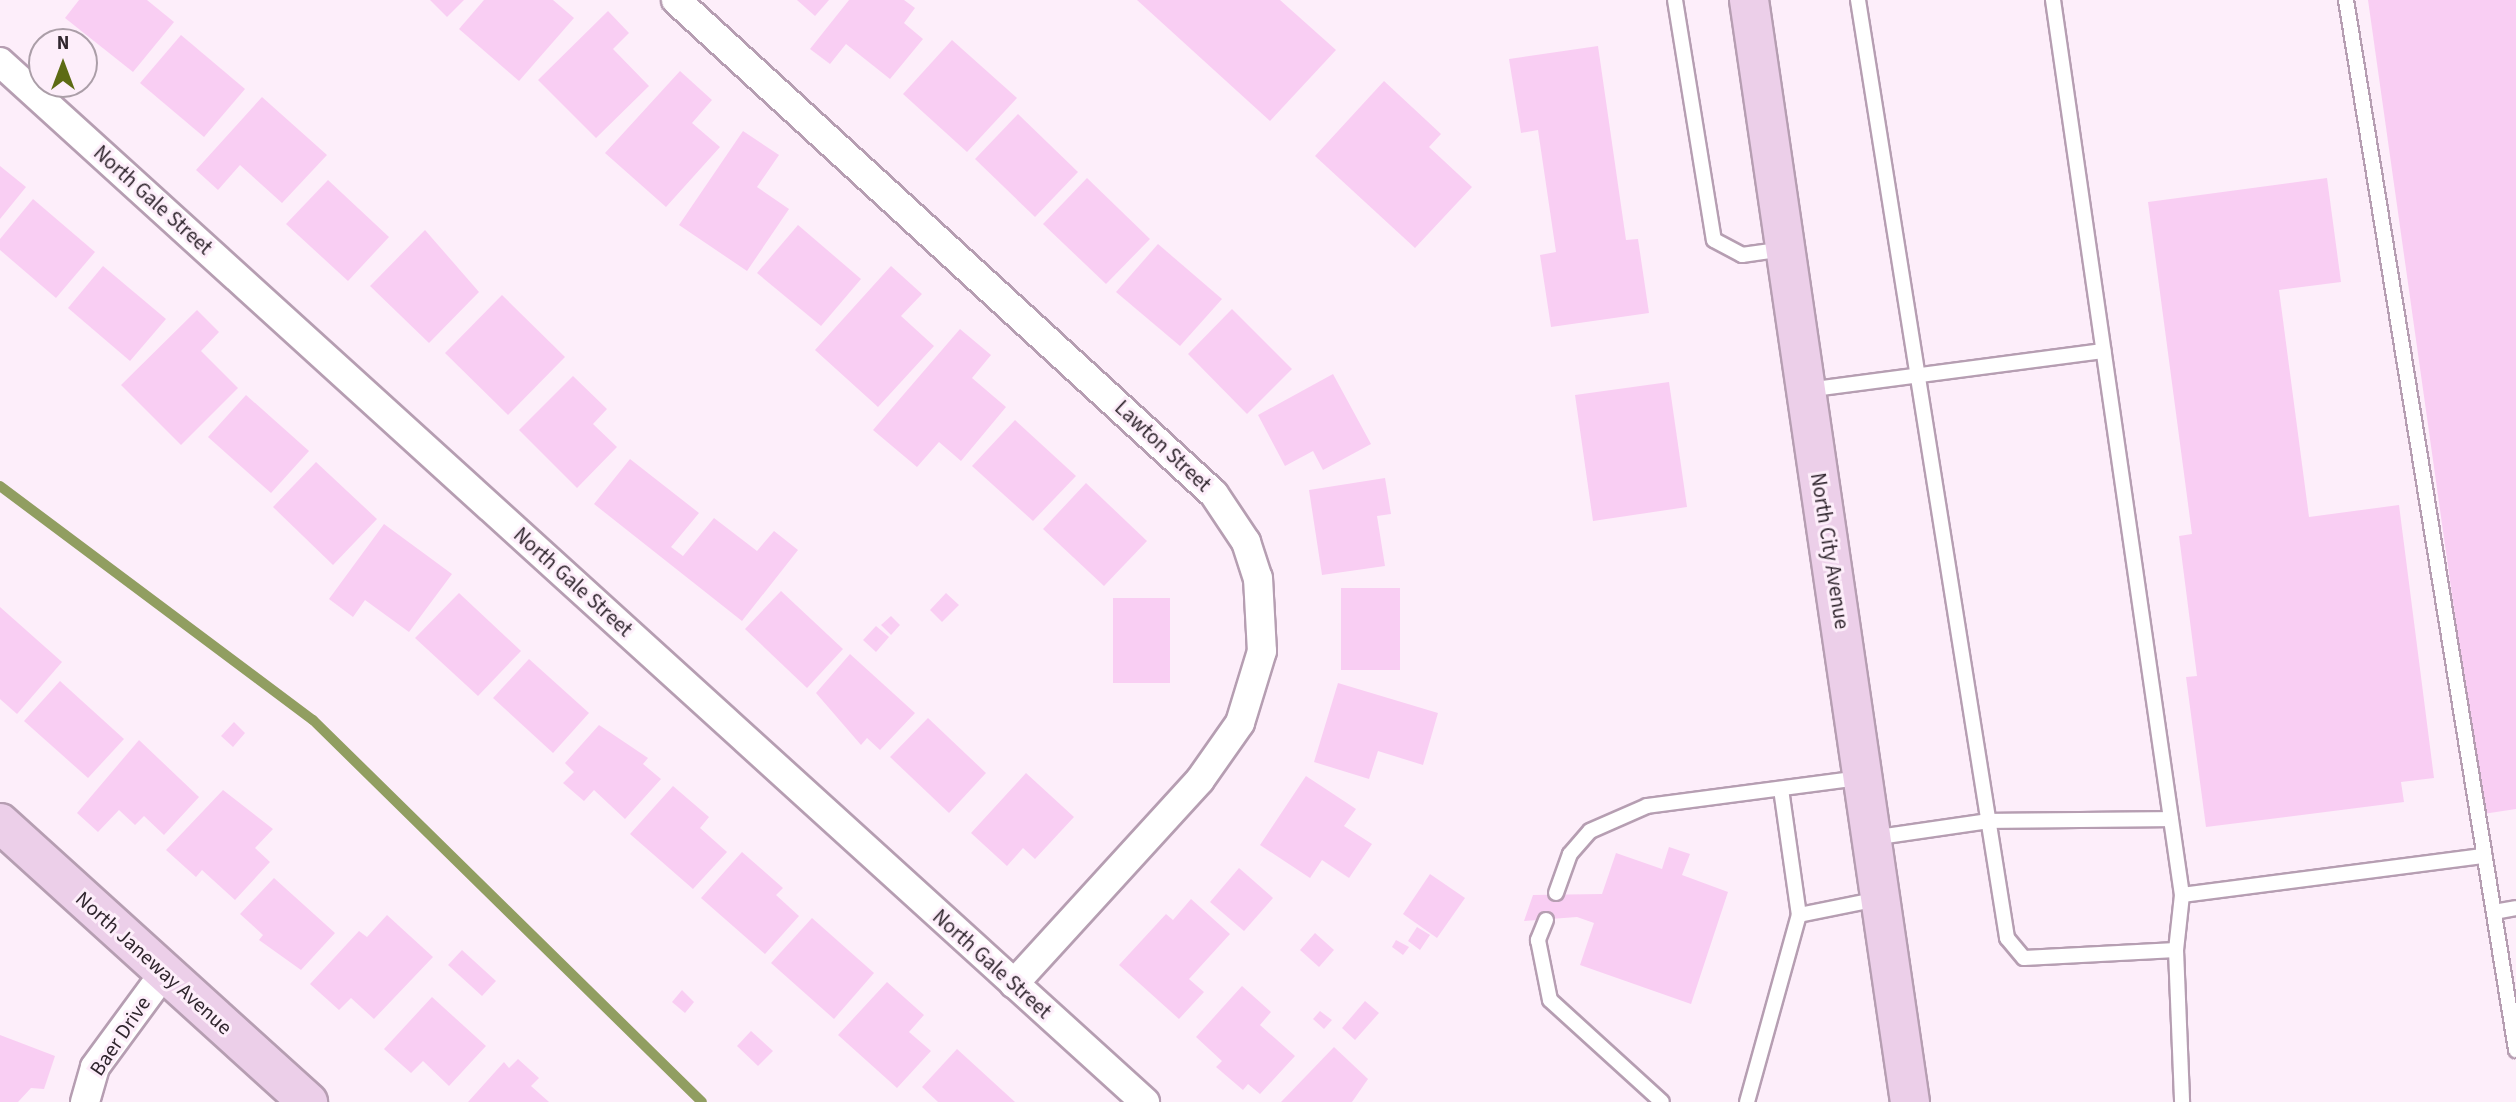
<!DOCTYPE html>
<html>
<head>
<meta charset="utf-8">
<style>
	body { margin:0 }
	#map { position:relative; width:2516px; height:1102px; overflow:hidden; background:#fdeefa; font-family:"Source Sans 3",sans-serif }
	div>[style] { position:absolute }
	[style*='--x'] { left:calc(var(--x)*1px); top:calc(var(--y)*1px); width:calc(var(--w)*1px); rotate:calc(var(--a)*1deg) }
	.stream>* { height:10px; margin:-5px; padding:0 5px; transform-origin:5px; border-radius:5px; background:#919e61 }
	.building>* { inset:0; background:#f9cef3 }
	.roads { filter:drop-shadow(2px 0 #b69eb2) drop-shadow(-2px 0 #b69eb2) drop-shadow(0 2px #b69eb2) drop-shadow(0 -2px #b69eb2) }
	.lane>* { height:14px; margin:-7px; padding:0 7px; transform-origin:7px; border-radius:7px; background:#fff }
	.street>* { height:28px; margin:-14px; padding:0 14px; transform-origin:14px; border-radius:14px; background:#fff }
	.secondary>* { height:38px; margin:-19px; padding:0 19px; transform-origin:19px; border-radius:19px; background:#eccfe9 }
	span { translate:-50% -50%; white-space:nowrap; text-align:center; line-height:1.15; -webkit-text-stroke:6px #fdeefa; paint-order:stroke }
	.street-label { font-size:21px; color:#30262e }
	.north { position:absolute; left:28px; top:28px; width:70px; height:70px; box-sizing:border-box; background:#fdeefa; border:2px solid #ab9ea8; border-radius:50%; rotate:0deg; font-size:19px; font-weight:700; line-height:28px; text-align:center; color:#30262e }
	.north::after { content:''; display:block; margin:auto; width:24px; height:32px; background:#5d6b14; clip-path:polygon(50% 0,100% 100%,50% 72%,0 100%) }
</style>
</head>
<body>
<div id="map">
	<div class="stream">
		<div style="--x:0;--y:486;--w:391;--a:36.8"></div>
		<div style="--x:313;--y:720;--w:545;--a:44.48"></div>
	</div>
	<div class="building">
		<div style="clip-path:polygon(79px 0,147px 0,174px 22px,133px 72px,65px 18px)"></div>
		<div style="clip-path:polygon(430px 0,464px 0,447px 17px)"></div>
		<div style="clip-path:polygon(484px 0,553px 0,574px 18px,519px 81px,459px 29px)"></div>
		<div style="clip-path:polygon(797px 0,829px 0,815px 16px)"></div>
		<div style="clip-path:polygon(849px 0,904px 0,915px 8px,904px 23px,923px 39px,890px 79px,846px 44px,830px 64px,810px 49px)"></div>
		<div style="clip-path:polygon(1137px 0,1280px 0,1336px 50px,1270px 121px)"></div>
		<div style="clip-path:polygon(2368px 0,2516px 0,2516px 809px,2483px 814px)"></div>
		<div style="clip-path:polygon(608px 11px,629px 33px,613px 49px,649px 86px,596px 138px,538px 80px)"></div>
		<div style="clip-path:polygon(181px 35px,245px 89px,204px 137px,140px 83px)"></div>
		<div style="clip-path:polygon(952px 40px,1017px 98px,967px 152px,903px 94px)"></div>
		<div style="clip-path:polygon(1598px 46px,1626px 240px,1638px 239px,1649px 313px,1551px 327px,1540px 255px,1556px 252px,1538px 130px,1521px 133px,1509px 59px)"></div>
		<div style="clip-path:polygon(680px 71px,712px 100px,692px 123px,720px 147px,666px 207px,605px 153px)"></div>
		<div style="clip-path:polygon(1384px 81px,1441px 134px,1429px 147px,1472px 187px,1415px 248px,1315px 156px)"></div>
		<div style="clip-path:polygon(262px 97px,327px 155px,282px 203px,240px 165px,218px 190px,196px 170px)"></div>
		<div style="clip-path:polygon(1018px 114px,1078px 172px,1035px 217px,975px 159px)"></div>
		<div style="clip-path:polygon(743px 131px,779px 155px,757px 187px,789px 209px,747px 271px,679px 225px)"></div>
		<div style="clip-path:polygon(0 166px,26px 187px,0 219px)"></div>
		<div style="clip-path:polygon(1087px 178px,1150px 239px,1106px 284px,1043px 224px)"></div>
		<div style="clip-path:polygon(2327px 178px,2341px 282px,2279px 290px,2309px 517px,2399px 505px,2434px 778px,2401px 782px,2404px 802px,2206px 827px,2186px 677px,2197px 676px,2179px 536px,2192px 534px,2148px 202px)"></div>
		<div style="clip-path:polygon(328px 180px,389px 237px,348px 281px,286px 224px)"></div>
		<div style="clip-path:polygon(33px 199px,95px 252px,56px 298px,0 250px,0 239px)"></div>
		<div style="clip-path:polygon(798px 225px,861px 279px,821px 326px,757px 273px)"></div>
		<div style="clip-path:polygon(425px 230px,479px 292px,429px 343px,370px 286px)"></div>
		<div style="clip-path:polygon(1158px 244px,1222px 299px,1180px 346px,1116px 292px)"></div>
		<div style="clip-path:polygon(103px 266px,166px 319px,130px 361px,68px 308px)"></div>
		<div style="clip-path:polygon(891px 266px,922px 294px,901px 316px,934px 346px,878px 407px,815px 350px)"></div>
		<div style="clip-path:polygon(502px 295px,565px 357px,508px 415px,445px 353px)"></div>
		<div style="clip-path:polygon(1232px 309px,1292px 369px,1247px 414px,1188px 354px)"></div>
		<div style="clip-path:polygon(197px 310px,219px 332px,201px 351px,238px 388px,181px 445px,121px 385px)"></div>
		<div style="clip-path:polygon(960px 329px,991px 355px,972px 378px,1006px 407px,961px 461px,939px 442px,917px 467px,873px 430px)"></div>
		<div style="clip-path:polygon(1333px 374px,1371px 444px,1323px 470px,1313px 451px,1285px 466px,1258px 415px)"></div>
		<div style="clip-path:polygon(573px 376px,607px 409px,593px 424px,617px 447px,577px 488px,519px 430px)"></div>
		<div style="clip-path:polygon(1669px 382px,1687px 507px,1593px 521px,1575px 395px)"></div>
		<div style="clip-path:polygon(246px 395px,309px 451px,271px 493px,208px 437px)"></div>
		<div style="clip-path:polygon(1015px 420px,1076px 476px,1033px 521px,972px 466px)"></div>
		<div style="clip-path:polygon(630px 459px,699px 513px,671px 547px,683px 556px,714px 518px,757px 551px,774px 531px,798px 550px,742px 621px,594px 504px)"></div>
		<div style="clip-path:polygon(316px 462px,377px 519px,333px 565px,273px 507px)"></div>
		<div style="clip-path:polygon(1385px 478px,1391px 514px,1377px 516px,1385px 566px,1322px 575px,1309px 490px)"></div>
		<div style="clip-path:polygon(1086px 483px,1147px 541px,1104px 586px,1043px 529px)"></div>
		<div style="clip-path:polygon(384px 524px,452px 574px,409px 632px,365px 600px,353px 617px,329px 599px)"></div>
		<div style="clip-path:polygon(1341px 588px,1400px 588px,1400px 670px,1341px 670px)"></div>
		<div style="clip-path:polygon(781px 591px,843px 649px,807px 688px,745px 629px)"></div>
		<div style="clip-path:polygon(459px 593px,521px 651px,478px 696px,415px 638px)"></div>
		<div style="clip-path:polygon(946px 593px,959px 605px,942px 622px,930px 610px)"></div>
		<div style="clip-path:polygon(1113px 598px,1170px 598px,1170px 683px,1113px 683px)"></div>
		<div style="clip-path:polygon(0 607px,62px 662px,17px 714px,0 699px)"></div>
		<div style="clip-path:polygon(891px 616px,900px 625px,891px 635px,881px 625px)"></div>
		<div style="clip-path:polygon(876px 626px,889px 637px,876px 652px,863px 640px)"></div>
		<div style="clip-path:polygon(850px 654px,915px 713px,880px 750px,867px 738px,861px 745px,816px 693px)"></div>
		<div style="clip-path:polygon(529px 659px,589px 713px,553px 753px,493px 698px)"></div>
		<div style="clip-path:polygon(60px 681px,124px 739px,88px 778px,24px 721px)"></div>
		<div style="clip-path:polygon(1338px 683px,1438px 713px,1423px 765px,1378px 751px,1369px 779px,1314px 762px)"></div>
		<div style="clip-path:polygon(928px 718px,986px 773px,949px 813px,890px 757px)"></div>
		<div style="clip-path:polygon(234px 722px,245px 733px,233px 747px,221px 736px)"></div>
		<div style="clip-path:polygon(599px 725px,648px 758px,643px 764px,661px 779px,625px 819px,594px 790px,584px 801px,563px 783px,574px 772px,565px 763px)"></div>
		<div style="clip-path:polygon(139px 740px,199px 797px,164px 835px,144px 816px,135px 825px,119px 810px,98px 832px,77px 813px)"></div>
		<div style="clip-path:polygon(1026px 773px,1074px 817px,1035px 859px,1023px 848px,1007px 866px,971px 833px)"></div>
		<div style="clip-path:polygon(1306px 776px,1356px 809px,1344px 826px,1372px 844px,1349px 878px,1322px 860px,1310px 878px,1260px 845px)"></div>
		<div style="clip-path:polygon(673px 786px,709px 817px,700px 828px,727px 852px,693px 889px,630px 834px)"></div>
		<div style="clip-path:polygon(223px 790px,273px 829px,255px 848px,270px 862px,235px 900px,202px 870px,196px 877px,166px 850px)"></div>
		<div style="clip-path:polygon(1669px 847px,1690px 854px,1682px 875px,1728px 892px,1691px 1004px,1580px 965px,1594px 923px,1577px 917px,1524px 921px,1533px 895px,1602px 894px,1616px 853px,1662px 869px)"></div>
		<div style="clip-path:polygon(742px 852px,783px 888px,776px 895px,799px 916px,765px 954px,701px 898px)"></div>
		<div style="clip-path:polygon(1239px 868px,1273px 898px,1244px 931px,1210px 902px)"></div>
		<div style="clip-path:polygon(1430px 874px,1465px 898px,1437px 938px,1403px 914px)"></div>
		<div style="clip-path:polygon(274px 878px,335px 933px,301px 970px,259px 940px,263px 935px,240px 914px)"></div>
		<div style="clip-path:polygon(1191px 899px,1230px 934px,1189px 979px,1204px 992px,1179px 1019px,1119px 965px,1166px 914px,1173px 920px)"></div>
		<div style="clip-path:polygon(387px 915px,433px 957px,374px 1019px,351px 998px,339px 1010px,310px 984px,359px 931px,367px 937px)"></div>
		<div style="clip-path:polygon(812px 918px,874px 973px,834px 1019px,771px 963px)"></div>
		<div style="clip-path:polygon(1417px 927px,1430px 935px,1420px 950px,1408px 941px)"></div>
		<div style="clip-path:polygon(1315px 933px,1334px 950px,1319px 967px,1300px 950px)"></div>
		<div style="clip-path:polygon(1396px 940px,1409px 947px,1403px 955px,1392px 947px)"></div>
		<div style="clip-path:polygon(462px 950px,496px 981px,482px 996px,448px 965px)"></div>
		<div style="clip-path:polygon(887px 982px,924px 1015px,909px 1032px,931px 1051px,897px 1088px,838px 1035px)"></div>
		<div style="clip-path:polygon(1242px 986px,1271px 1012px,1260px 1025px,1295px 1056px,1260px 1094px,1248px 1084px,1243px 1090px,1216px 1067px,1222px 1061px,1196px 1037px)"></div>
		<div style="clip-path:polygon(682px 990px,694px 1002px,685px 1013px,672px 1002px)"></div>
		<div style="clip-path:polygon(432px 997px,486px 1046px,449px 1086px,423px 1061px,411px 1073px,384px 1049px)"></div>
		<div style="clip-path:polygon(1365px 1001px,1379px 1013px,1355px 1040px,1342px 1028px)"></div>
		<div style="clip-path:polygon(1320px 1011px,1332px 1020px,1324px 1029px,1313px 1019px)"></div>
		<div style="clip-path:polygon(751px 1031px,773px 1051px,758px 1066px,737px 1046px)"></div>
		<div style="clip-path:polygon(0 1035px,55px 1056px,44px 1089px,31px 1088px,18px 1102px,0 1102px)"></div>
		<div style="clip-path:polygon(1334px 1047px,1368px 1079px,1352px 1102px,1281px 1102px)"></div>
		<div style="clip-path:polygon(957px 1049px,1015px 1102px,938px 1102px,922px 1087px)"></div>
		<div style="clip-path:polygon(518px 1059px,539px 1078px,531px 1086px,549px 1102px,468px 1102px,504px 1062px,509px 1068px)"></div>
	</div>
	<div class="roads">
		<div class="lane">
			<div style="--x:1675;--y:0;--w:243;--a:80.8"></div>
			<div style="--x:1714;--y:240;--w:32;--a:28"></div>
			<div style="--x:1742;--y:255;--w:42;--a:-8.1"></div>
			<div style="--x:1858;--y:0;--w:950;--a:80.97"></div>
			<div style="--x:2007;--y:938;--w:26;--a:50"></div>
			<div style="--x:2024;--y:958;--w:152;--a:-3"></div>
			<div style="--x:2053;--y:0;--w:904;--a:81.8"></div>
			<div style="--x:2182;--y:895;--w:55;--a:96.2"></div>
			<div style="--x:2176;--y:950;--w:152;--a:87.7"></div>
			<div style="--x:2346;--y:0;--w:1064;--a:80.8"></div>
			<div style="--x:1807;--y:390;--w:299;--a:-7.5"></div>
			<div style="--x:1781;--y:789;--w:127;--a:81.9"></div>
			<div style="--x:1872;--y:838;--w:118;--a:-8.3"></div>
			<div style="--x:1989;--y:821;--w:182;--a:-0.6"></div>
			<div style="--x:1556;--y:893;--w:41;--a:-70.3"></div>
			<div style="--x:1570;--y:854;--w:30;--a:-49"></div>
			<div style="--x:1590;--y:831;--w:62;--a:-23.7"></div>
			<div style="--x:1647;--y:806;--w:214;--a:-7.5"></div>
			<div style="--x:2182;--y:895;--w:305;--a:-7.4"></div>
			<div style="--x:2494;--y:912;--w:22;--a:-10"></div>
			<div style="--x:1546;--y:920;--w:22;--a:112"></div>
			<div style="--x:1538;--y:940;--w:61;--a:78.7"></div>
			<div style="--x:1550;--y:1000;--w:151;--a:42.3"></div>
			<div style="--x:1747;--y:1102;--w:194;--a:-74.5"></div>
			<div style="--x:1799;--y:915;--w:81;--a:-11.4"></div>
		</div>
		<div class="street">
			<div style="--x:676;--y:0;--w:730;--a:42.56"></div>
			<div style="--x:1214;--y:494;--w:58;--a:56.3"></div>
			<div style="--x:1246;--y:542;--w:38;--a:72"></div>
			<div style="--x:1258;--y:578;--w:73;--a:86.9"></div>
			<div style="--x:1262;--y:651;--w:75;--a:107"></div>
			<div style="--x:1240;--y:723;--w:70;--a:125.1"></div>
			<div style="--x:1200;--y:780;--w:276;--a:132.4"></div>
			<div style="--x:0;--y:62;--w:1547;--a:42.25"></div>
			<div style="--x:85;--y:1102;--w:36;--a:-74"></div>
			<div style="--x:95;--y:1067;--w:117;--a:-53.7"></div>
		</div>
		<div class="secondary">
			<div style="--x:1749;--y:0;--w:1114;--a:81.69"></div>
			<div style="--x:0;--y:823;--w:416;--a:42.2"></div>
		</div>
	</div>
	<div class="street-label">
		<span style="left:153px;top:200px;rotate:42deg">North Gale Street</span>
		<span style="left:1163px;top:446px;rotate:43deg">Lawton Street</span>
		<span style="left:1830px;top:551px;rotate:81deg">North City Avenue</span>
		<span style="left:573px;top:582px;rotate:42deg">North Gale Street</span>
		<span style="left:154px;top:963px;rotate:42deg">North Janeway Avenue</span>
		<span style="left:992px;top:964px;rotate:42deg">North Gale Street</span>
		<span style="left:120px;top:1036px;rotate:-56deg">Baer Drive</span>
	</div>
	<div class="north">N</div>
</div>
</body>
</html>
